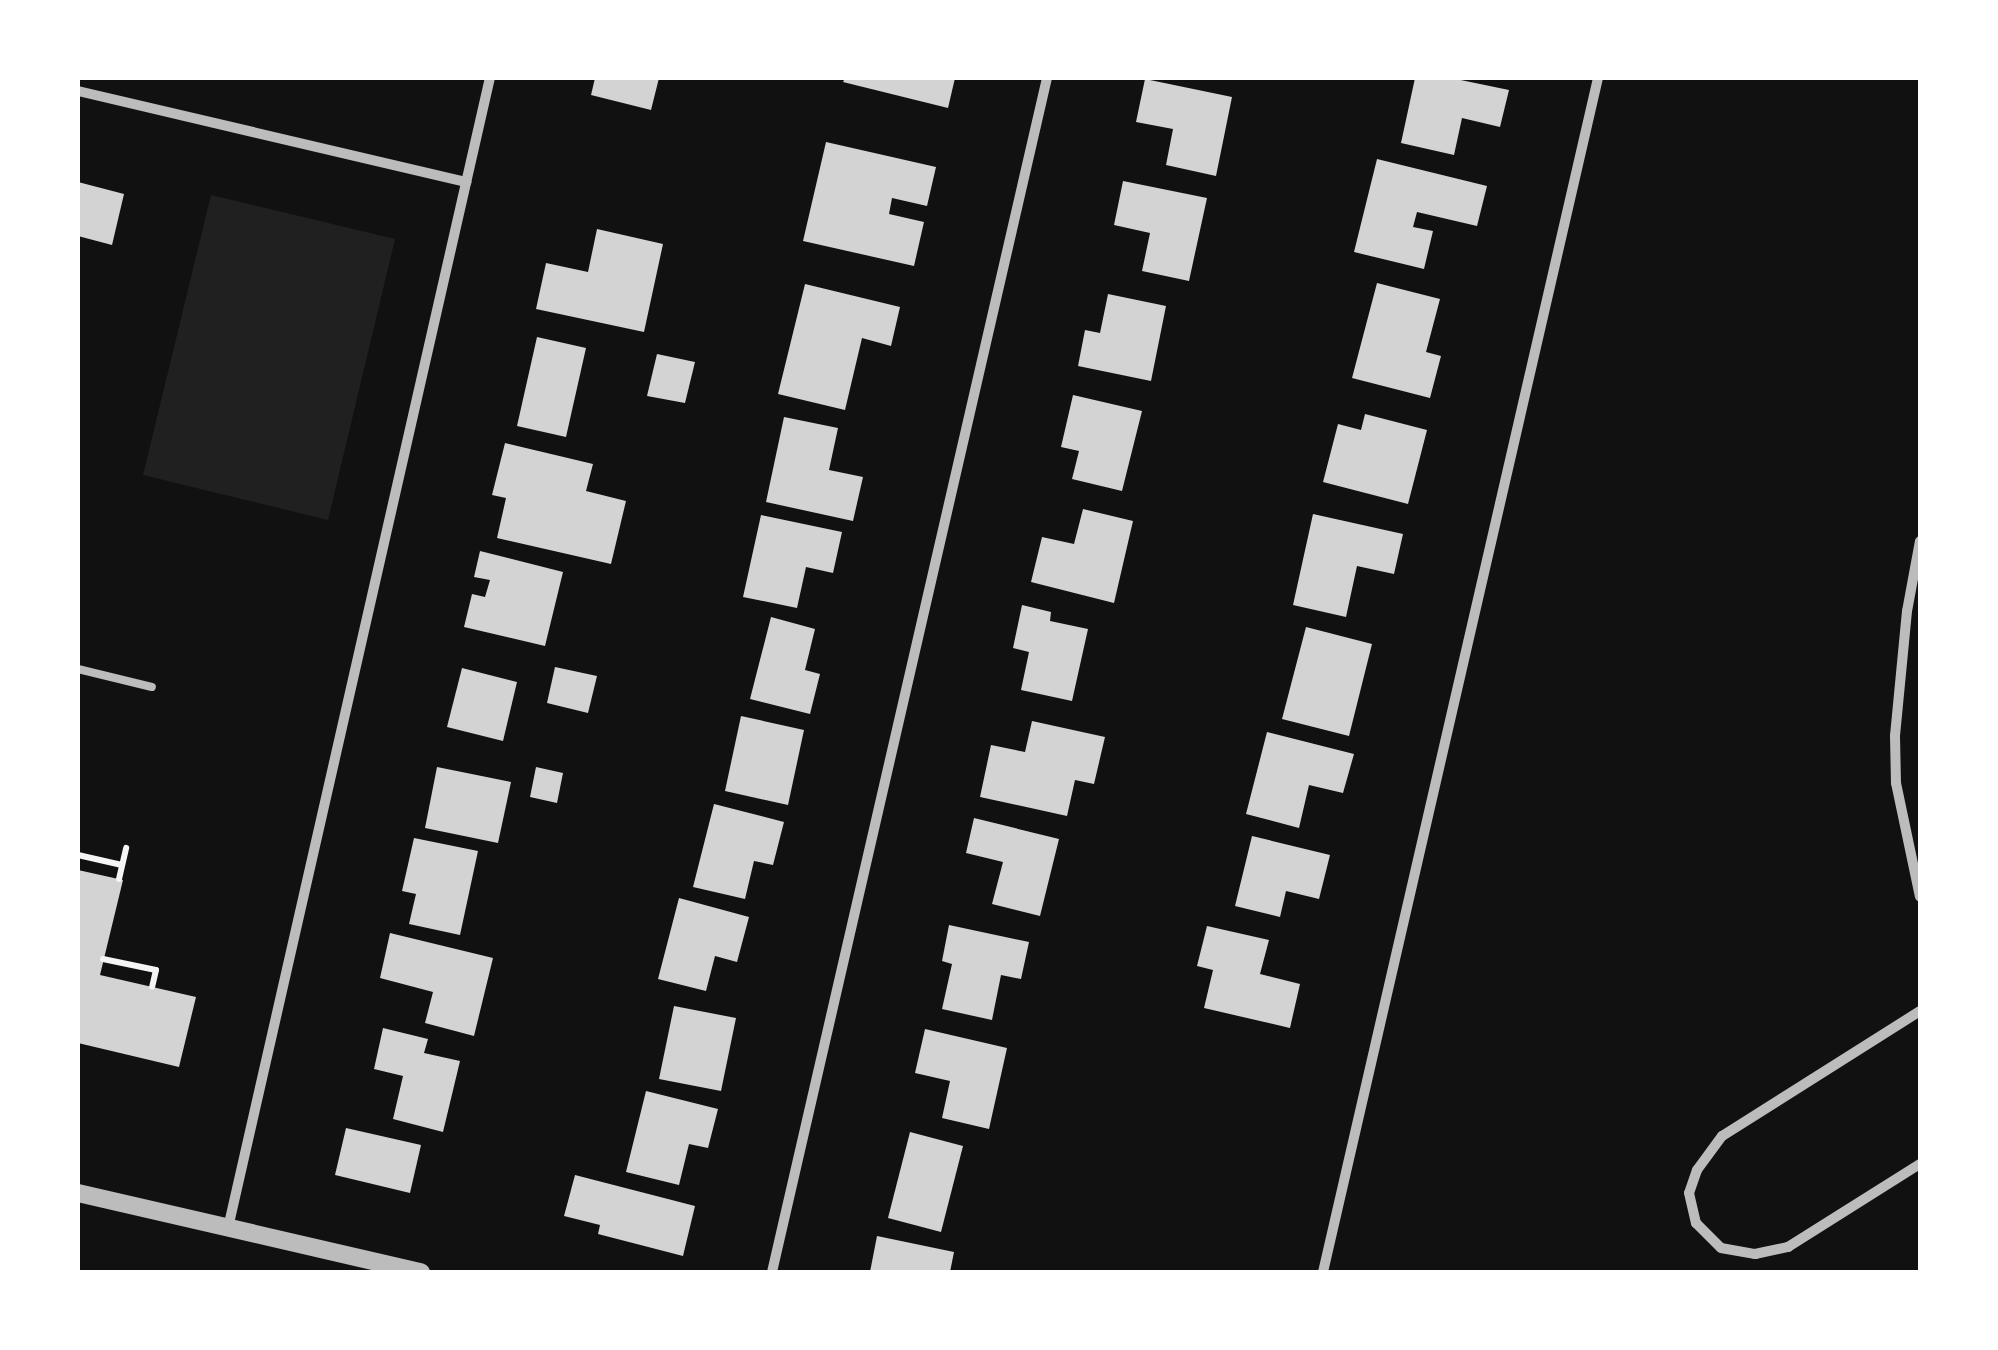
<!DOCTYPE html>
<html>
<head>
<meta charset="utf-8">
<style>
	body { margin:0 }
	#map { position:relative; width:1998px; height:1350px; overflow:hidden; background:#111; font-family:"Fira Sans",sans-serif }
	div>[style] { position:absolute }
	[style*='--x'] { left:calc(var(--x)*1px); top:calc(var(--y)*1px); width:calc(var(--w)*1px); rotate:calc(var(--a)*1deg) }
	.green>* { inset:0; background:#202020 }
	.building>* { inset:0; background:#d3d3d3 }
	.path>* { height:6px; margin:-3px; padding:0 3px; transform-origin:3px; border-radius:3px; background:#f5f5f5 }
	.service>* { height:8px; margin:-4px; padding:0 4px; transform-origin:4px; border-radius:4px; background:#bcbcbc }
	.minor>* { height:10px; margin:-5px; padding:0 5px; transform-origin:5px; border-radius:5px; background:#bcbcbc }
	.tertiary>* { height:18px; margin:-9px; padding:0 9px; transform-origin:9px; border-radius:9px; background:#bcbcbc }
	span { translate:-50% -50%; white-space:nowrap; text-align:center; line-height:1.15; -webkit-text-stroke:10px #fff; paint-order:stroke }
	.frame { position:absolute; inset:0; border:80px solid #fff; pointer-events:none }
</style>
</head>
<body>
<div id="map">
	<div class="green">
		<div style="clip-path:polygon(211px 195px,395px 239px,328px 520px,143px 475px)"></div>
	</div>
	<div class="building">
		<div style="clip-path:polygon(595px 78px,659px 78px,651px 110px,591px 95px)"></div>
		<div style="clip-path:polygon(845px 78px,955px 78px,948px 108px,843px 82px)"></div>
		<div style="clip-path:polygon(1415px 78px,1451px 78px,1509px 90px,1500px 127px,1462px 118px,1454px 155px,1401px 143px)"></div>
		<div style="clip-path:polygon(1145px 79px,1232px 97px,1216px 176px,1166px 165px,1173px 129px,1136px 122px)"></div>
		<div style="clip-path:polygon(826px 142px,936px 167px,927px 206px,892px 198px,889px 214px,924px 222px,914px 266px,803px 241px)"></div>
		<div style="clip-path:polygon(1377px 159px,1487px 186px,1477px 226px,1417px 212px,1413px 227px,1433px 231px,1424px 269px,1354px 252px)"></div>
		<div style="clip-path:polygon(1123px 181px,1207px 198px,1189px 281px,1142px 271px,1150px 233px,1114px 225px)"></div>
		<div style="clip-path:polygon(78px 182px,124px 194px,112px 245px,78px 236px)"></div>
		<div style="clip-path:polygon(597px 229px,663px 244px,644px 332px,536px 309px,546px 263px,588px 272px)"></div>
		<div style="clip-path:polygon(1377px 283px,1440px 299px,1426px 352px,1441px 356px,1430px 398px,1352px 378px)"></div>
		<div style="clip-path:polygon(805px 284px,900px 307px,891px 346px,862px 338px,845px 410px,778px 394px)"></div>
		<div style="clip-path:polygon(1108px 294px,1166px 306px,1151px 381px,1078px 366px,1085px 330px,1100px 333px)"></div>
		<div style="clip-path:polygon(537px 337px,586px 348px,566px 437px,517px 426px)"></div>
		<div style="clip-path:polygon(657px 354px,695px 362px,685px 403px,647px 396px)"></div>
		<div style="clip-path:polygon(1073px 395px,1142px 411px,1122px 491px,1072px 479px,1079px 451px,1061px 447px)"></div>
		<div style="clip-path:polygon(1365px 414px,1427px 430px,1408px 504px,1323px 482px,1338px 424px,1361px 430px)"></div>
		<div style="clip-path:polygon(784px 417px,838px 428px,829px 470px,863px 477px,853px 521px,766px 502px)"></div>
		<div style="clip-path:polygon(505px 443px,593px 464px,586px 491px,626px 501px,611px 564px,497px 538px,506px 498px,492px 495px)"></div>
		<div style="clip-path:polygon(1083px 509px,1133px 521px,1114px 603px,1031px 582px,1042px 537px,1074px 544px)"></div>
		<div style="clip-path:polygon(1313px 514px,1403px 534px,1394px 574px,1357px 566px,1346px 617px,1293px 605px)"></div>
		<div style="clip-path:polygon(761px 515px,842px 532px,833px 573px,806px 567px,797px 608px,743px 597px)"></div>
		<div style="clip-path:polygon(480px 551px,563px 572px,545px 646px,464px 627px,472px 594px,485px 597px,490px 580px,474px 577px)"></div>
		<div style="clip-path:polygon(1022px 605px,1051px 612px,1050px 621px,1088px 629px,1072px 701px,1021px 690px,1029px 652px,1013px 648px)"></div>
		<div style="clip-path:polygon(771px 617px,815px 629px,805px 670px,820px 674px,810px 714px,750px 699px)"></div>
		<div style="clip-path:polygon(1306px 627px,1372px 644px,1349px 736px,1282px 719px)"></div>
		<div style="clip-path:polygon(555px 667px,597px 676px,588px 713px,547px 703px)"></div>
		<div style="clip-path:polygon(462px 668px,517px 682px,503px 741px,447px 727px)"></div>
		<div style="clip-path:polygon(741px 716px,804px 730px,788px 805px,725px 791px)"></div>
		<div style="clip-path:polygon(1032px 721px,1105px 737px,1094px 784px,1075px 780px,1067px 816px,980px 797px,991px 745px,1025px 752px)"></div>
		<div style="clip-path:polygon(1267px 732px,1354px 754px,1343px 793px,1309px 785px,1299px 828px,1246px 814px)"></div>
		<div style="clip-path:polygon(437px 767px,511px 782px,498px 843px,425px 828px)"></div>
		<div style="clip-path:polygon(536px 767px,563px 773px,557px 803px,530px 797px)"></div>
		<div style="clip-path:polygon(714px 804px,784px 822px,773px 865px,754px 861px,745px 899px,693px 887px)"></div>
		<div style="clip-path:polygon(974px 818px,1059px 839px,1040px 916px,992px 904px,1003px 862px,966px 853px)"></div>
		<div style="clip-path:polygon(1252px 836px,1330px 855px,1319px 899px,1286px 891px,1280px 917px,1235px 906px)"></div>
		<div style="clip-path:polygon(414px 838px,478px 851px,460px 935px,409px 924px,416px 894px,402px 891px)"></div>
		<div style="clip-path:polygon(78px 870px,123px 880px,100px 975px,196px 997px,179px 1067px,78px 1043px)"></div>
		<div style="clip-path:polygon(679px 898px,749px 917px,737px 962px,715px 956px,706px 991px,658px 979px)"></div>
		<div style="clip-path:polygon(949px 925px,1029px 942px,1021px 979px,1001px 975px,992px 1020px,942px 1009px,952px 964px,942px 961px)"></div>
		<div style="clip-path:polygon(1207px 926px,1269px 940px,1260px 974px,1300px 984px,1290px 1028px,1204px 1008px,1213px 970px,1197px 966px)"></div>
		<div style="clip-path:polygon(390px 933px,493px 958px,474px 1036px,425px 1023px,433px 992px,380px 978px)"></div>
		<div style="clip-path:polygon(674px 1006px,736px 1018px,721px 1091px,659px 1079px)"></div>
		<div style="clip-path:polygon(383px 1028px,428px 1039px,424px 1053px,460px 1061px,443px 1132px,393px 1119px,403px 1076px,374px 1069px)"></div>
		<div style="clip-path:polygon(925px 1029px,1007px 1048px,989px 1129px,942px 1118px,950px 1081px,915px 1073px)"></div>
		<div style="clip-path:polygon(646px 1091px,718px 1109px,708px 1148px,689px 1144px,679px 1185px,626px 1172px)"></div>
		<div style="clip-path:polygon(346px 1128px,421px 1145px,410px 1193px,335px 1175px)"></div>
		<div style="clip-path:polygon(910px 1132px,963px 1146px,941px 1232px,888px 1218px)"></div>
		<div style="clip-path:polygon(575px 1175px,695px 1206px,683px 1256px,598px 1234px,600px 1225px,564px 1216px)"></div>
		<div style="clip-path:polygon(877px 1236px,954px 1252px,950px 1272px,870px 1272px)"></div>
	</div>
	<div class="path">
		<div style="--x:78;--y:855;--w:45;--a:12.8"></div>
		<div style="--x:119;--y:879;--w:32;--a:-77"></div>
		<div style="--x:103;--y:959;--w:54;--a:11.7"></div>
		<div style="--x:156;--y:970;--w:17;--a:103"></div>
	</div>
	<div class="service">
		<div style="--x:78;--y:669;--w:76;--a:13.7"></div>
	</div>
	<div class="minor">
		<div style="--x:78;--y:91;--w:399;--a:13.2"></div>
		<div style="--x:1920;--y:541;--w:71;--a:100.5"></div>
		<div style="--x:1907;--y:611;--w:126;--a:95.5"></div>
		<div style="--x:1895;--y:736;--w:47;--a:88.8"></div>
		<div style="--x:1896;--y:783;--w:116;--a:78.1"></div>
		<div style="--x:1920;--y:1011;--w:234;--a:147.7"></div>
		<div style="--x:1722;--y:1136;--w:42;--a:126.3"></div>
		<div style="--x:1697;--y:1170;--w:24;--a:109"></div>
		<div style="--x:1689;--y:1193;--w:31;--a:77"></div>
		<div style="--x:1696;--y:1223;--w:35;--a:45"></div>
		<div style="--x:1721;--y:1248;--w:35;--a:10"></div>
		<div style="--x:1755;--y:1254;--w:34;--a:-12"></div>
		<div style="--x:1788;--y:1247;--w:156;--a:-32.2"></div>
		<div style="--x:228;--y:1228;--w:1179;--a:-77.17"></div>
		<div style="--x:772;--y:1272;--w:1225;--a:-77.03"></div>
		<div style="--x:1323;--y:1272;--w:1225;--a:-77.03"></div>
	</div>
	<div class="tertiary">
		<div style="--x:78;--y:1193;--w:352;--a:13"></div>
	</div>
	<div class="frame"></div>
</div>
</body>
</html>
